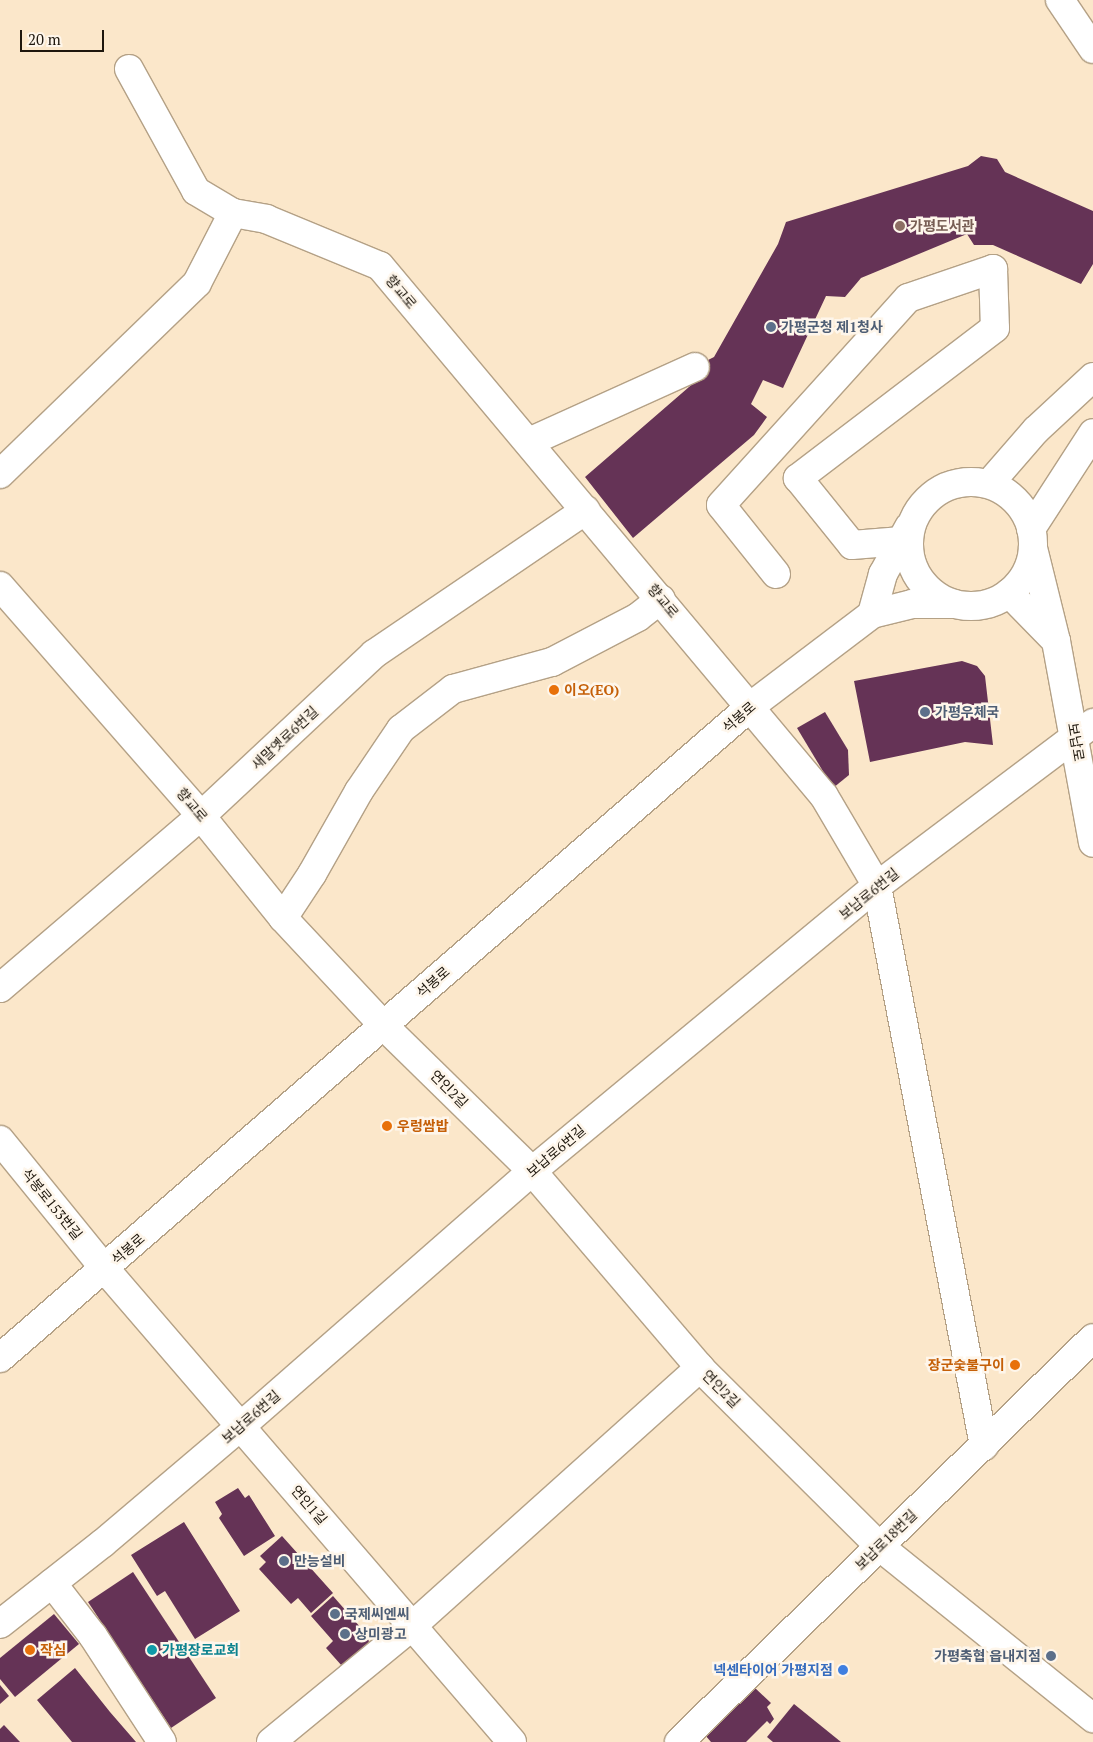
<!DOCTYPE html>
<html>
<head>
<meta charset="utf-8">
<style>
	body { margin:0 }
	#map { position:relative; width:1093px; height:1742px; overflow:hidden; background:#fbe7ca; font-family:"PT Serif","Noto Sans KR",serif }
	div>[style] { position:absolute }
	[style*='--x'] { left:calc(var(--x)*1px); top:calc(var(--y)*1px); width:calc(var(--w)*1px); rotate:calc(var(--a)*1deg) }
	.building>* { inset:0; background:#653356 }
	.roads { filter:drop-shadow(1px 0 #b4a186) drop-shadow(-1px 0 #b4a186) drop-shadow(0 1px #b4a186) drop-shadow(0 -1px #b4a186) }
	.minor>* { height:28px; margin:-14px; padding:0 14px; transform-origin:14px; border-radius:14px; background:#fff }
	.major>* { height:28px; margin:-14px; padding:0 14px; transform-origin:14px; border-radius:14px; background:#fff }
	.major>.ring { margin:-14px; padding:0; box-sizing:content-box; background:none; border:28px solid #fff; border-radius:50% }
	.dots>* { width:14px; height:14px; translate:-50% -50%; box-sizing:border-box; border:2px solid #fef6eb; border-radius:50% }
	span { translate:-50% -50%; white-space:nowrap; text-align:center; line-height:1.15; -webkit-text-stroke:5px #fef6eb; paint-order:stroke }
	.education-label { font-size:14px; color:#785e54; font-weight:700 }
	.left { translate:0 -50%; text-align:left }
	.street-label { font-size:14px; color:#1e170d }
	.service-label { font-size:14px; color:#4e5e75; font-weight:700 }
	.right { translate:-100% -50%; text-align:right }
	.food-label { font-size:14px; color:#c56008; font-weight:700 }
	.culture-label { font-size:14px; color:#0d838f; font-weight:700 }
	.shop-label { font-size:14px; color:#366cbe; font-weight:700 }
	.scale { position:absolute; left:20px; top:30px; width:84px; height:22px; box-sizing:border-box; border:2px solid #1e170d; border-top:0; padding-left:6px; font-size:15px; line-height:18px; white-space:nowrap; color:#1e170d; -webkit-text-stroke:4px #fef6eb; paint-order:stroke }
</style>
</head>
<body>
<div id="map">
	<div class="building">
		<div style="clip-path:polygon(981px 156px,997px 159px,1005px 172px,1093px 211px,1093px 264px,1081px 284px,993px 245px,974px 245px,967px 234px,861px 278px,845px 297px,826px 296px,783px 388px,763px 380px,751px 404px,767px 417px,754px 435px,633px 538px,585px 477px,704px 374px,704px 362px,714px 357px,778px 244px,786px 222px,968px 166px)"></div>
		<div style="clip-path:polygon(962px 661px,977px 666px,985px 676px,993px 745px,965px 742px,870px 762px,854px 681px)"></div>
		<div style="clip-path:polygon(825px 712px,848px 750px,849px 775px,833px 788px,797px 728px)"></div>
		<div style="clip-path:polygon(238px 1488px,245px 1498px,249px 1495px,275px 1536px,244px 1556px,219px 1518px,222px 1514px,215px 1502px)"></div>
		<div style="clip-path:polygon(184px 1522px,240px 1611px,195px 1639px,165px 1591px,157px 1596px,131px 1555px)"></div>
		<div style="clip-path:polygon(282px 1536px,333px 1593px,311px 1613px,298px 1598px,291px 1604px,259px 1569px,266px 1562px,260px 1556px)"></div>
		<div style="clip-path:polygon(133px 1572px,216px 1698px,171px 1728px,88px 1602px)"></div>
		<div style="clip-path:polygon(333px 1596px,368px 1636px,369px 1643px,342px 1666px,326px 1648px,333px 1641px,311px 1616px)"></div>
		<div style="clip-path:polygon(54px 1614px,79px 1644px,15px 1697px,0 1679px,0 1658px)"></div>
		<div style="clip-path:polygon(75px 1668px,110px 1712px,136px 1742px,72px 1742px,37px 1700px)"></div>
		<div style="clip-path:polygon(0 1685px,9px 1696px,0 1704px)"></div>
		<div style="clip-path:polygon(754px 1687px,771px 1703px,767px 1707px,774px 1719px,770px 1724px,767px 1721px,746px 1742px,711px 1742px,705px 1735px)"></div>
		<div style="clip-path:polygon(794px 1704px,841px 1742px,773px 1742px,767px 1737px)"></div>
		<div style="clip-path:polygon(4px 1725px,20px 1742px,0 1742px,0 1729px)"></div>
	</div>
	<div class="roads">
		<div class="minor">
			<div style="--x:1060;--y:0;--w:59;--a:56"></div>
			<div style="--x:129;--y:69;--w:139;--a:61.2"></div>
			<div style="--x:196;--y:191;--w:43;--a:30.7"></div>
			<div style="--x:529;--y:442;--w:182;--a:-24.3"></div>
			<div style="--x:0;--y:474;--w:274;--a:-44.1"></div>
			<div style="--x:197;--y:283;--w:79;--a:-62.8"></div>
			<div style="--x:233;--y:213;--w:34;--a:10"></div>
			<div style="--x:266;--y:219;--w:123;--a:22.4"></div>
			<div style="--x:380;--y:266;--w:691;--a:50.05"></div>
			<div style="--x:824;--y:796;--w:104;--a:59.5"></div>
			<div style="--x:877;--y:886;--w:570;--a:79.18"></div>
			<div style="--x:776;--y:574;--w:88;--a:-128.6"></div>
			<div style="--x:721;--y:505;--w:279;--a:-47.9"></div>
			<div style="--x:908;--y:298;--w:90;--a:-18.8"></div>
			<div style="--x:993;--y:269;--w:59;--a:88.1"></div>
			<div style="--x:995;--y:328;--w:248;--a:142.7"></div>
			<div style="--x:798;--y:478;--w:86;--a:51.1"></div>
			<div style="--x:852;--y:545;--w:50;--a:-4.6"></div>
			<div style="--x:0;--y:586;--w:305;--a:48.8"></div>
			<div style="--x:201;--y:816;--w:131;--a:51.2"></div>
			<div style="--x:283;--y:918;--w:146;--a:46.9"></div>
			<div style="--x:383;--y:1025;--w:209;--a:44.4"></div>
			<div style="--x:532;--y:1171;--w:259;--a:49.5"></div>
			<div style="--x:700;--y:1368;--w:252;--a:44.8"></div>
			<div style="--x:879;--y:1546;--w:275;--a:38.8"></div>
			<div style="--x:283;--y:918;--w:53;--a:-56.6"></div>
			<div style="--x:312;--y:874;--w:95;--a:-60.5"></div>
			<div style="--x:359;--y:791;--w:75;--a:-55.9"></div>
			<div style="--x:401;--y:729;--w:66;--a:-37.6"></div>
			<div style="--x:453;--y:689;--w:103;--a:-15.3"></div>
			<div style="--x:552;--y:662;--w:97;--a:-27.6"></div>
			<div style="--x:638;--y:617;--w:29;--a:-38"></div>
			<div style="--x:0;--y:988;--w:265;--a:-40.6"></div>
			<div style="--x:201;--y:816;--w:237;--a:-43.1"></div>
			<div style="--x:374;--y:654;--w:256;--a:-34.2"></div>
			<div style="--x:0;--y:1140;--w:166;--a:50.9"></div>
			<div style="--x:105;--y:1269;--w:624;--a:49.29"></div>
			<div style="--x:52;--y:1583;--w:67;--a:52.3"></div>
			<div style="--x:93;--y:1636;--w:126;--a:56.9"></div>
			<div style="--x:0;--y:1624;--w:131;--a:-38.2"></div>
			<div style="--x:103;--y:1543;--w:181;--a:-40.3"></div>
			<div style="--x:241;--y:1426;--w:387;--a:-41.2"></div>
			<div style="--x:532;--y:1171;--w:447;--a:-39.6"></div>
			<div style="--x:877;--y:886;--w:271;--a:-37"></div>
			<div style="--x:271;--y:1742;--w:183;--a:-39.4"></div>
			<div style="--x:412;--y:1626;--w:387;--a:-41.9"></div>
			<div style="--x:679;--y:1742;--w:578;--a:-44.3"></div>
		</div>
		<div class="major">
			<div class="ring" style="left:909px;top:482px;width:96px;height:96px"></div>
			<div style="--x:989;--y:484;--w:72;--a:-49"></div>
			<div style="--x:1036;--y:430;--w:78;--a:-42.9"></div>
			<div style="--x:909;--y:527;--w:54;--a:119"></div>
			<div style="--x:883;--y:574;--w:41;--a:105.4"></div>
			<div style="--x:872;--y:614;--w:41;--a:-14"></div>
			<div style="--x:912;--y:604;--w:42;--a:0"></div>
			<div style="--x:1031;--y:529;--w:114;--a:-57.1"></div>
			<div style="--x:1009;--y:593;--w:67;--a:45.6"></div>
			<div style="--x:1056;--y:641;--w:96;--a:-103.9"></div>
			<div style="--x:1056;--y:641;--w:205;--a:79.6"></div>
			<div style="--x:0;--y:1358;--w:995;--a:-40.96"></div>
			<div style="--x:751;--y:706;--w:152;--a:-37.2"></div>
		</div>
	</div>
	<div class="dots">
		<div style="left:900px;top:226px;background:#8d6e63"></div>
		<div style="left:771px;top:327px;background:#5c6f8a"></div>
		<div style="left:554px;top:690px;background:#e8710a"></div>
		<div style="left:925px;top:712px;background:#5c6f8a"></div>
		<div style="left:387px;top:1126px;background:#e8710a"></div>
		<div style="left:1015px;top:1365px;background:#e8710a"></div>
		<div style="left:284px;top:1561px;background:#5c6f8a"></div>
		<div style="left:335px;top:1614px;background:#5c6f8a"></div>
		<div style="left:345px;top:1634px;background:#5c6f8a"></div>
		<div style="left:30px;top:1650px;background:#e8710a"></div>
		<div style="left:152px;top:1650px;background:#0f9aa8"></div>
		<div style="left:1051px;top:1656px;background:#5c6f8a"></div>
		<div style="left:843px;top:1670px;background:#3f7fe0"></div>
	</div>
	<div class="education-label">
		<span class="left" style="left:910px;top:226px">가평도서관</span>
	</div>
	<div class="street-label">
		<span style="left:401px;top:292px;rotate:50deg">향교로</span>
		<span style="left:663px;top:601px;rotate:50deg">향교로</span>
		<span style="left:739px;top:717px;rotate:-41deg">석봉로</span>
		<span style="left:285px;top:738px;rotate:-43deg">새말옛로6번길</span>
		<span style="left:1076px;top:742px;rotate:80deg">보납로</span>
		<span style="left:192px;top:805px;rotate:50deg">향교로</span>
		<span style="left:869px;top:894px;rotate:-39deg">보납로6번길</span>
		<span style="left:433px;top:982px;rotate:-41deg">석봉로</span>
		<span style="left:449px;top:1089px;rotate:45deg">연인2길</span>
		<span style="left:556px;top:1151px;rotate:-40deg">보납로6번길</span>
		<span style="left:52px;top:1204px;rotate:51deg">석봉로153번길</span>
		<span style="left:128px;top:1249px;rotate:-41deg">석봉로</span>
		<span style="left:721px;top:1389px;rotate:45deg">연인2길</span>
		<span style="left:251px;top:1417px;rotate:-41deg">보납로6번길</span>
		<span style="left:309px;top:1505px;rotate:49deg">연인1길</span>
		<span style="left:886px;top:1540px;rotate:-44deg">보납로18번길</span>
	</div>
	<div class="service-label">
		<span class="left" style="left:781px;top:327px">가평군청 제1청사</span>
		<span class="left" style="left:935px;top:712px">가평우체국</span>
		<span class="left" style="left:294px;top:1561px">만능설비</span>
		<span class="left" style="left:345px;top:1614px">국제씨엔씨</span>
		<span class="left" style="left:355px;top:1634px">상미광고</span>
		<span class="right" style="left:1041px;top:1656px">가평축협 읍내지점</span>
	</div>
	<div class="food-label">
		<span class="left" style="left:564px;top:690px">이오(EO)</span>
		<span class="left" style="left:397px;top:1126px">우렁쌈밥</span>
		<span class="right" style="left:1005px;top:1365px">장군숯불구이</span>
		<span class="left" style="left:40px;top:1650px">작심</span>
	</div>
	<div class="culture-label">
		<span class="left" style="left:162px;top:1650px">가평장로교회</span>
	</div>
	<div class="shop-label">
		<span class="right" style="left:833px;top:1670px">넥센타이어 가평지점</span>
	</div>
	<div class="scale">20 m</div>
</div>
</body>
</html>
